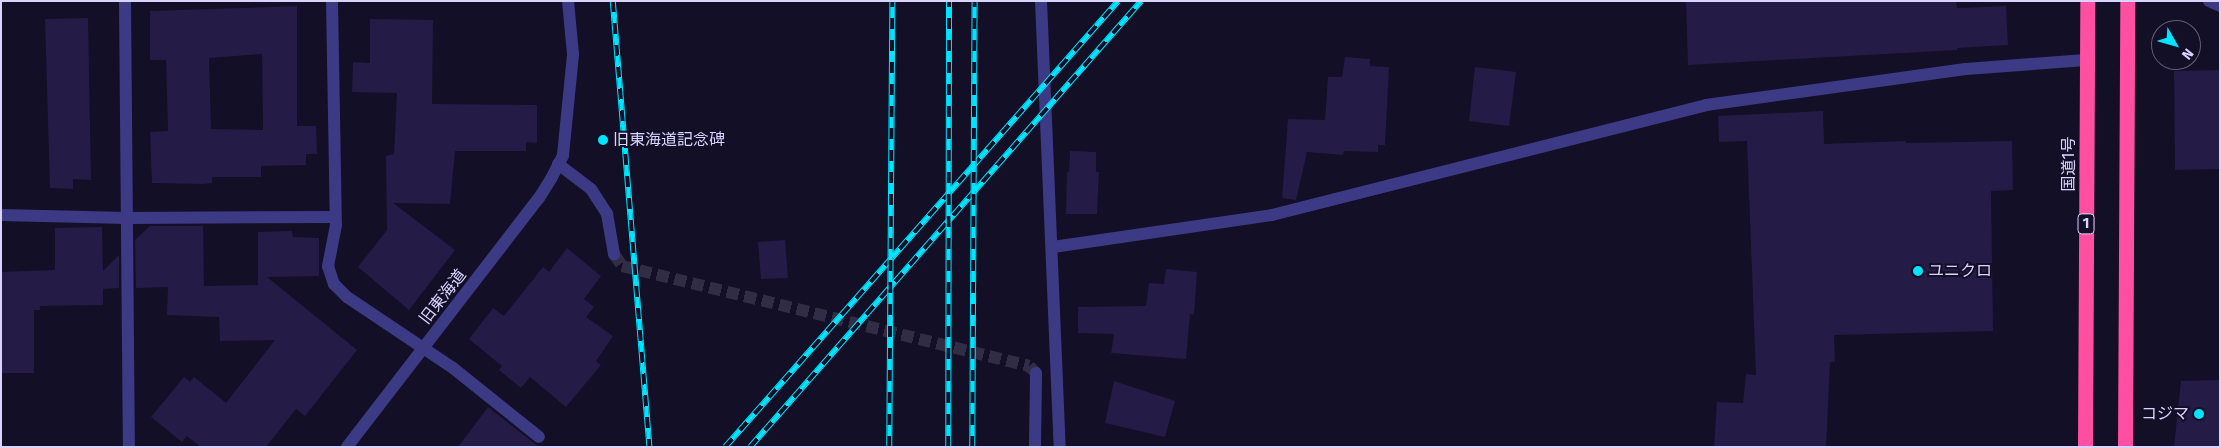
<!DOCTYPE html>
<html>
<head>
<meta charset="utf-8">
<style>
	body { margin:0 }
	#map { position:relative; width:2221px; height:448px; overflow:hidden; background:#130f26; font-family:"Fira Sans","Noto Sans JP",sans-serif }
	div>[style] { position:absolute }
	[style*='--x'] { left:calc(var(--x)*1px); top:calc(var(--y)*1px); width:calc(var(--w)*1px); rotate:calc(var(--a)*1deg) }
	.building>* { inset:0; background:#241b47 }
	.minor-tunnel>* { height:12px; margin-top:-6px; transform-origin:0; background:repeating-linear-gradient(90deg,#312d47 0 12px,transparent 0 18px) }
	.minor>* { height:12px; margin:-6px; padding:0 6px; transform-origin:6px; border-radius:6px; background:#3d3a85 }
	.highway>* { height:15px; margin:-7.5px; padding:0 7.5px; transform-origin:7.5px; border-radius:7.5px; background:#ff4fa3 }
	.rail>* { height:5.5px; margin-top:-2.75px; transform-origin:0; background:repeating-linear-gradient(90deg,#130f26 0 11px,#00e5ff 0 22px); box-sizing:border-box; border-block:1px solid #00e5ff }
	.dots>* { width:14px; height:14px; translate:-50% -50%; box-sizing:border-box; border:2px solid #130f26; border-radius:50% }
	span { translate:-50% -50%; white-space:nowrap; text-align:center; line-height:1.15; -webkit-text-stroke:4px #130f26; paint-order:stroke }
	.shield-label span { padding:1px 4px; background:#130f26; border:1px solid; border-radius:4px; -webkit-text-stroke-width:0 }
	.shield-label { font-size:15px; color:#d9d4ff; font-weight:700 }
	.poi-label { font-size:16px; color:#d9d4ff }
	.left { translate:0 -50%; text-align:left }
	.right { translate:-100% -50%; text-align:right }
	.street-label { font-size:16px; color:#d9d4ff }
	.frame { position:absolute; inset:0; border:2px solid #d9d4ff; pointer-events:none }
	.north { position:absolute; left:2151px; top:20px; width:50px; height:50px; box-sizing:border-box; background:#130f26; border:1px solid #625e7d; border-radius:50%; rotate:128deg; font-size:14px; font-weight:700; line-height:20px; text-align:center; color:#d9d4ff }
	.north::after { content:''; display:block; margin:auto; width:18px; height:22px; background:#00e5ff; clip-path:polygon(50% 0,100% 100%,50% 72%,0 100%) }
</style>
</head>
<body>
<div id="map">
	<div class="building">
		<div style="clip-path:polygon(1686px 1px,1956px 1px,1957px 8px,2006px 6px,2008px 45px,1957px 48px,1957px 50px,1688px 65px)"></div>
		<div style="clip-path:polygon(evenodd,297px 6px,297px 126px,316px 126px,317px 154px,306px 154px,306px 165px,261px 166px,261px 177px,212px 177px,212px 183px,203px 184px,152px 183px,150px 132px,168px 131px,166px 60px,150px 60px,150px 11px,297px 6px,262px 54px,263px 130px,211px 129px,209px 58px,262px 54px)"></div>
		<div style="clip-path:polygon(88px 18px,91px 180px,73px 179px,73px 189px,50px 188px,45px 19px)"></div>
		<div style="clip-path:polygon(370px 19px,433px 20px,432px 104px,537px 105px,537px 143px,526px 142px,526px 151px,455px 151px,450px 204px,393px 203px,455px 250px,409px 310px,358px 267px,387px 230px,386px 156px,394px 154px,397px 93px,352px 92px,353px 62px,370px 63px)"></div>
		<div style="clip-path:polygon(1345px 57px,1370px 59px,1370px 66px,1389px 67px,1385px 145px,1378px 145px,1378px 152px,1344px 151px,1343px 155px,1307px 152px,1296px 200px,1282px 198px,1288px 119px,1325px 120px,1328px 77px,1342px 77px)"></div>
		<div style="clip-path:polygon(1475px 67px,1516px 72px,1509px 126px,1469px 121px)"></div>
		<div style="clip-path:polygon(2220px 70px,2220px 169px,2175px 170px,2174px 71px)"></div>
		<div style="clip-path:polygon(1823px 111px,1824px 144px,1906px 141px,1906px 143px,2012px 141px,2013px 190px,1991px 191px,1993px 331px,1834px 335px,1835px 362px,1830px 362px,1826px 447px,1714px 447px,1717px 402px,1743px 403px,1746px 374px,1756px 375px,1747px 141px,1719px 142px,1718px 116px)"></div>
		<div style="clip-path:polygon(1070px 151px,1096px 152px,1096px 172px,1099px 172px,1097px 214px,1066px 214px,1067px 172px,1069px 172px)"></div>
		<div style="clip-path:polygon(150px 226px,203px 226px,204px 286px,258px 285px,258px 232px,292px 231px,293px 237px,319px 238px,319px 276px,267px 277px,357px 350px,305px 416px,296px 409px,266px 447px,201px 447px,187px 436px,182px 442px,151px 417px,184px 377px,190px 382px,194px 377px,226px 403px,275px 340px,220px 341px,219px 317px,167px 315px,168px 287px,136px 288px,135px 240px)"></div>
		<div style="clip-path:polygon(102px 227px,103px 271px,119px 255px,119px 288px,103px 289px,103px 305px,40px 306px,40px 310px,34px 310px,34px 373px,1px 373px,1px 272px,55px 270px,55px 228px)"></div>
		<div style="clip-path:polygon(785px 240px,788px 278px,761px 279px,758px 242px)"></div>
		<div style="clip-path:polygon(567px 248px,601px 276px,584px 299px,594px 307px,586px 317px,613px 336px,596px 361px,601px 365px,566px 407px,530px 377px,521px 388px,499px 370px,502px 366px,469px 339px,493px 308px,504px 316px,543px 267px,549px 272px)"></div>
		<div style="clip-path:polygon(1166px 269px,1197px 272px,1194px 315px,1190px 314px,1186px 359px,1111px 353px,1114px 334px,1078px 333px,1078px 307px,1146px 306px,1149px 283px,1164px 284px)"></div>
		<div style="clip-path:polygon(2220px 380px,2220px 447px,2174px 447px,2181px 381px)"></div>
		<div style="clip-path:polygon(1114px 381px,1175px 401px,1165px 437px,1105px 423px)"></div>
		<div style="clip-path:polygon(488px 407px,534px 443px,539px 447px,458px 447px)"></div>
	</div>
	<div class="minor-tunnel">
		<div style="--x:614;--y:254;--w:14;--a:56"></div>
		<div style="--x:622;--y:266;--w:419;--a:13.8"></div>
		<div style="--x:1029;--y:366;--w:10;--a:45"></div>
	</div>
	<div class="minor">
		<div style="--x:125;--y:1;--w:446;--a:89.5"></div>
		<div style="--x:332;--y:1;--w:224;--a:89"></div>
		<div style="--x:336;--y:225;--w:42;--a:101"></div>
		<div style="--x:328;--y:266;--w:19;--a:72"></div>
		<div style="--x:334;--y:284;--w:18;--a:45"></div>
		<div style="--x:347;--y:297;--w:128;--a:33.8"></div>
		<div style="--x:453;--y:368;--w:110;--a:38.7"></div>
		<div style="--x:1041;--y:1;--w:446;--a:87.6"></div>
		<div style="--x:2209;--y:1;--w:12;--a:24"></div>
		<div style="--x:558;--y:164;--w:41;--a:37.1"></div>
		<div style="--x:591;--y:189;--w:30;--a:57"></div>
		<div style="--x:607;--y:214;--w:41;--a:80.1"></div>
		<div style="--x:1;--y:215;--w:126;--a:1.4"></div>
		<div style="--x:127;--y:218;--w:208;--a:-0.3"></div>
		<div style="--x:1053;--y:247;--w:221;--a:-8.3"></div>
		<div style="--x:1272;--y:215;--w:448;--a:-14.2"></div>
		<div style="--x:1706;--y:105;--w:262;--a:-7.9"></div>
		<div style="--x:1966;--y:69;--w:120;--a:-4.3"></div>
		<div style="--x:347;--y:447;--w:314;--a:-52.4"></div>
		<div style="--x:539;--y:198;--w:22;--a:-58"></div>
		<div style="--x:551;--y:179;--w:27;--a:-63"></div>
		<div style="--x:563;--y:155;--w:101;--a:-84.3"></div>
		<div style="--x:573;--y:54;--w:53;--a:-95.4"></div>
		<div style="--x:1035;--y:447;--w:74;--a:-89.2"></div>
	</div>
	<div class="highway">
		<div style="--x:2085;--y:447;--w:446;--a:-89.7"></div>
		<div style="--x:2125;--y:447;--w:446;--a:-89.7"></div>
	</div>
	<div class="rail">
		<div style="--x:613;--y:1;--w:448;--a:85.3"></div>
		<div style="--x:725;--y:447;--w:594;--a:-48.61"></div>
		<div style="--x:750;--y:447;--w:593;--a:-48.76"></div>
		<div style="--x:889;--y:447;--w:446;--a:-89.6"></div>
		<div style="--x:948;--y:447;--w:446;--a:-89.9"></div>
		<div style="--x:972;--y:447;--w:446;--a:-89.7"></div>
	</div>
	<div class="dots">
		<div style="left:603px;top:140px;background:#00e5ff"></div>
		<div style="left:1918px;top:271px;background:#00e5ff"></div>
		<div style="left:2199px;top:414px;background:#00e5ff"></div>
	</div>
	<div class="shield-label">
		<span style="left:2086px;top:224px">1</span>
	</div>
	<div class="poi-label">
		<span class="left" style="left:613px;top:140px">旧東海道記念碑</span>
		<span class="left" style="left:1928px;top:271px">ユニクロ</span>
		<span class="right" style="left:2189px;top:414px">コジマ</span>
	</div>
	<div class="street-label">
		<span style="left:2069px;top:164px;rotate:-90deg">国道1号</span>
		<span style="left:443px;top:297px;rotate:-52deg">旧東海道</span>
	</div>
	<div class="frame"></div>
	<div class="north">N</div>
</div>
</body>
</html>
